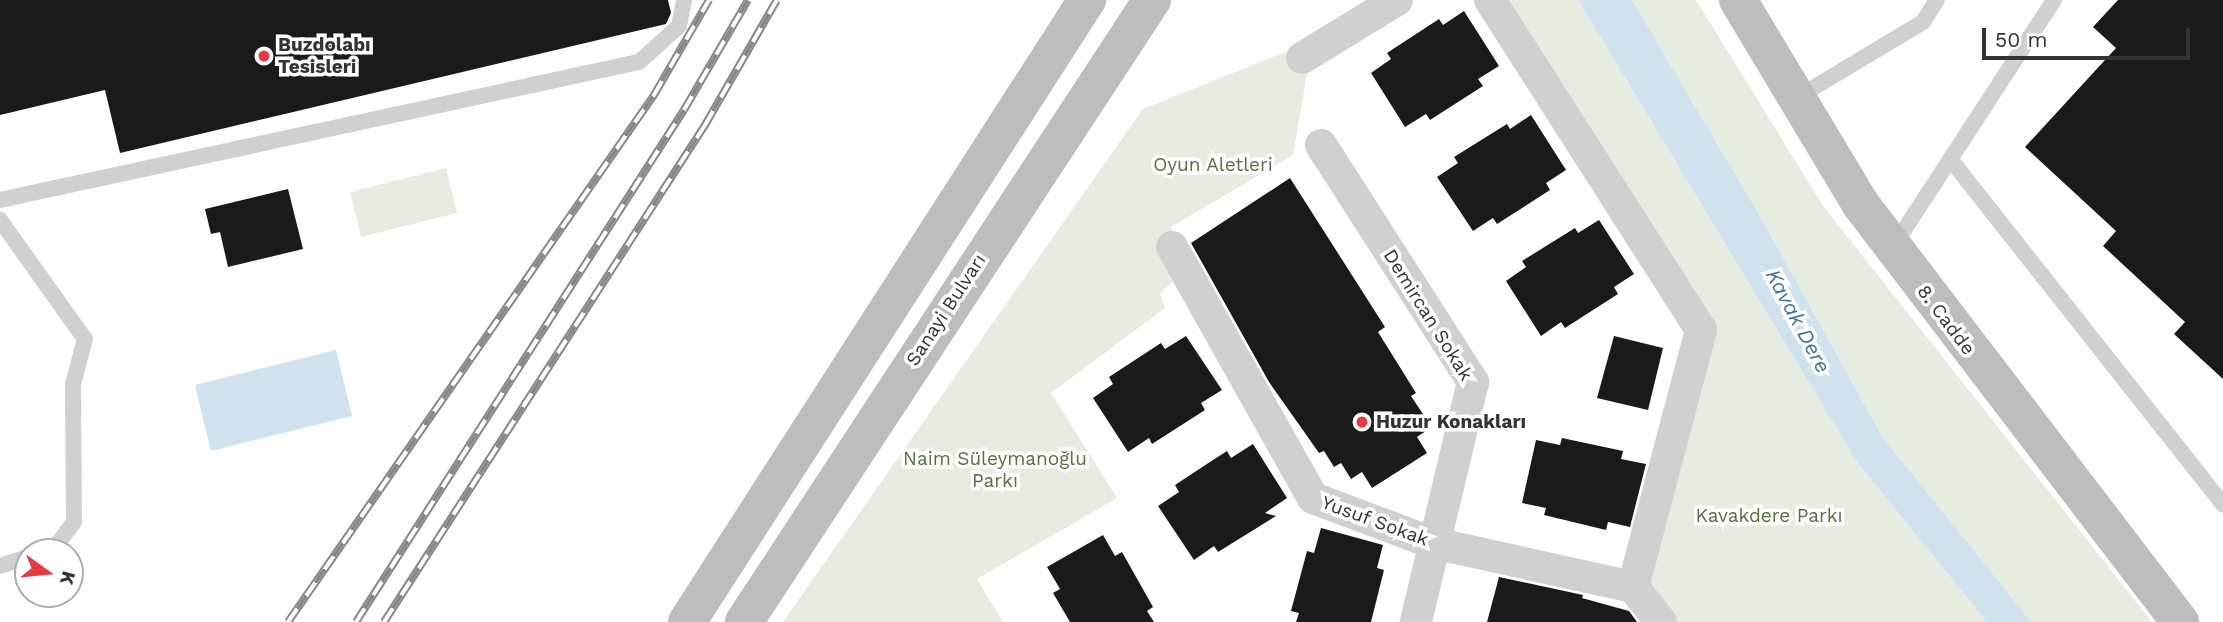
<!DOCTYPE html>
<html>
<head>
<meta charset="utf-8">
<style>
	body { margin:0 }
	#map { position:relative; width:2223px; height:622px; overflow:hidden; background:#fff; font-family:"Work Sans",sans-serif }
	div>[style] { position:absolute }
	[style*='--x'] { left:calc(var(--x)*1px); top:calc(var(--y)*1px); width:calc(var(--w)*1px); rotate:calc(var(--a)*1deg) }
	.green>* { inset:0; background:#e6ecdf }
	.water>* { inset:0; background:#cfe2ee }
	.building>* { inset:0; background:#1a1a1a }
	.lane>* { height:16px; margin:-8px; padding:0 8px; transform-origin:8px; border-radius:8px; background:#d0d0d0 }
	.street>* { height:32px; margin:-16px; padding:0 16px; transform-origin:16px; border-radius:16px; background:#d0d0d0 }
	.secondary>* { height:38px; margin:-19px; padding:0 19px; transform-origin:19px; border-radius:19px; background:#bdbdbd }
	.rail>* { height:8px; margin-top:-4px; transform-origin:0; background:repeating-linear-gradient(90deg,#fff 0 16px,#888 0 32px); box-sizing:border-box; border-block:2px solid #888 }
	.dots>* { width:19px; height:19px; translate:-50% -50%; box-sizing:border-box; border:4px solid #fff; border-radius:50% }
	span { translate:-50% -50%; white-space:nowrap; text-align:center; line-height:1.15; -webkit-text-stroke:7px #fff; paint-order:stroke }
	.poi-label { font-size:19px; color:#333; font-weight:700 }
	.left { translate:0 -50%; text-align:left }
	.park-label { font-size:19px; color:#56703f }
	.street-label { font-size:19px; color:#333 }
	.water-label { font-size:21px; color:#3f7597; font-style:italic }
	.north { position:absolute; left:14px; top:538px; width:70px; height:70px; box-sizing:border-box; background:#fff; border:2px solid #adadad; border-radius:50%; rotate:105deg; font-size:19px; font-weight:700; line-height:28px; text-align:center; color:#333 }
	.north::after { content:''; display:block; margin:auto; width:24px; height:32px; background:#e63946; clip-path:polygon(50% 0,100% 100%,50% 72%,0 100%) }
	.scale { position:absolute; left:1982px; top:28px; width:208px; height:32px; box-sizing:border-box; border:4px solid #333; border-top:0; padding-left:9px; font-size:21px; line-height:24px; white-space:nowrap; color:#333; -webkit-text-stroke:5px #fff; paint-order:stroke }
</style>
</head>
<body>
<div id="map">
	<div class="green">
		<div style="clip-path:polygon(1500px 0,1578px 0,1857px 462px,1987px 622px,1673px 622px,1643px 587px,1708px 328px)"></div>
		<div style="clip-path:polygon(1632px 0,1696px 0,1823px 206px,2152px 622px,2031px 622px,1960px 538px,1883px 438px,1760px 216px)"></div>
		<div style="clip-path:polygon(1285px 52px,1307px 74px,1293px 155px,1171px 227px,1179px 275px,1160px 294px,1165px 308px,1051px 393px,1117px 498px,977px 579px,1003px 622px,783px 622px,1143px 109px)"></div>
		<div style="clip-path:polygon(446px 168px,457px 213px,361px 237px,350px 192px)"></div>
	</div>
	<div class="water">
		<div style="clip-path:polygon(1578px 0,1632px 0,1760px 216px,1883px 438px,2031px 622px,1987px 622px,1857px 462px)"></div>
		<div style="clip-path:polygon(336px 350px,352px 416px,211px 451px,195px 385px)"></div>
	</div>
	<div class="building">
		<div style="clip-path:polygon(0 0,668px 0,671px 13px,666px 24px,120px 153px,105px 90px,0 115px)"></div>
		<div style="clip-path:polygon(2118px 0,2223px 0,2223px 379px,2174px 334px,2185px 322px,2103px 246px,2116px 231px,2025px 147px,2116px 48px,2093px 27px)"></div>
		<div style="clip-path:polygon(1464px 11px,1499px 66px,1478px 79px,1483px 86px,1430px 120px,1426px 114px,1405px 127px,1371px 73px,1391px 59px,1387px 53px,1439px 19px,1443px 25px)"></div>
		<div style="clip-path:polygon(1531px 115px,1566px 170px,1546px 183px,1550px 190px,1497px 224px,1493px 218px,1473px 231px,1437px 177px,1458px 163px,1454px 157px,1507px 124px,1510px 129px)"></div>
		<div style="clip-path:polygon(1290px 178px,1385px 327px,1378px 332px,1416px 393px,1411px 396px,1427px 420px,1421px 424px,1426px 431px,1417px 437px,1427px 453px,1372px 488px,1362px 472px,1351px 479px,1341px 463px,1334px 467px,1324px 451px,1319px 453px,1269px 382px,1191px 243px)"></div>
		<div style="clip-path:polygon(288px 189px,303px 249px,228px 267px,220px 232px,211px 234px,205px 209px)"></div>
		<div style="clip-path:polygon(1599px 220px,1634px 274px,1614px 287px,1618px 294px,1565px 328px,1561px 322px,1541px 336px,1506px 281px,1526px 267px,1522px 261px,1575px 228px,1578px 233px)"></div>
		<div style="clip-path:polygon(1186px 336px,1222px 390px,1201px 403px,1205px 410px,1152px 444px,1149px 438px,1128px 452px,1093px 398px,1113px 384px,1109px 377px,1161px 343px,1165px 349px)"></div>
		<div style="clip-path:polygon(1614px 336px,1663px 348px,1648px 410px,1597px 398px)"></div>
		<div style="clip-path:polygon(1562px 438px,1623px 451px,1621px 459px,1646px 464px,1630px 527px,1608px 522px,1606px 530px,1544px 515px,1546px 508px,1522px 503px,1536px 440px,1560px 445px)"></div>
		<div style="clip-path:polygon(1253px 444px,1287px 498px,1265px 513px,1276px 516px,1218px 552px,1214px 546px,1194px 560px,1158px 506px,1179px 492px,1175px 485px,1213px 460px,1227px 451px,1231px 458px)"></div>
		<div style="clip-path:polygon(1321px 528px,1383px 545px,1377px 568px,1384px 570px,1371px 622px,1296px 622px,1299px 613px,1291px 611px,1307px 551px,1314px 553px)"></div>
		<div style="clip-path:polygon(1103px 535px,1115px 556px,1122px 552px,1153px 607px,1147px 611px,1154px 622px,1070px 622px,1053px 593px,1060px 589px,1047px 567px)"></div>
		<div style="clip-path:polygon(1499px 577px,1583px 595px,1582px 598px,1629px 611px,1637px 622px,1487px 622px)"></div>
	</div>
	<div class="lane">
		<div style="--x:1798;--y:97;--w:146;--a:-31"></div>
		<div style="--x:1923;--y:22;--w:26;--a:-58"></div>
		<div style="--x:1951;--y:160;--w:439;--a:51.7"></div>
		<div style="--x:0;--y:200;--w:654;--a:-12.19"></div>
		<div style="--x:639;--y:62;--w:54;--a:-42"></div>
		<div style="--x:679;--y:26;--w:26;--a:-79"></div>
		<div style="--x:0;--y:220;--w:146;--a:54.5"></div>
		<div style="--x:85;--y:339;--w:47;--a:104.9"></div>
		<div style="--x:73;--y:384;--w:138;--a:89.6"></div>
		<div style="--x:74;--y:522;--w:30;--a:127"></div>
		<div style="--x:56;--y:546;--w:16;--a:158"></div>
		<div style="--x:1893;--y:247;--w:295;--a:-56.9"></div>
		<div style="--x:0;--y:566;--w:29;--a:-18"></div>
	</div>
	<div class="street">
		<div style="--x:1490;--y:0;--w:392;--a:57.4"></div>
		<div style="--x:1701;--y:330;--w:266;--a:104.8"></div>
		<div style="--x:1302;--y:58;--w:111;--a:-31.4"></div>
		<div style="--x:1321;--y:145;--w:282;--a:57.3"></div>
		<div style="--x:1473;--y:382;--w:247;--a:103.4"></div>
		<div style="--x:1172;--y:247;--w:288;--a:60.7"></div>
		<div style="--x:1313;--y:498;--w:128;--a:20.6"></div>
		<div style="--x:1433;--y:543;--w:205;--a:12.4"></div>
		<div style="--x:1633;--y:587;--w:45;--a:51.3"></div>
	</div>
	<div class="secondary">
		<div style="--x:1738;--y:0;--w:240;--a:59"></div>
		<div style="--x:1862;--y:206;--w:524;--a:52.6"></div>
		<div style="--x:687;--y:622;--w:740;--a:-57.26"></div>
		<div style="--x:744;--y:622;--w:744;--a:-56.74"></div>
	</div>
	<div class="rail">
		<div style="--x:288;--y:622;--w:642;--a:-55.22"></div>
		<div style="--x:654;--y:95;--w:110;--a:-59.9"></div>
		<div style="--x:356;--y:622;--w:608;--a:-57.36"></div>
		<div style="--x:684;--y:110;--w:127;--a:-59.8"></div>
		<div style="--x:384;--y:622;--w:592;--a:-57.14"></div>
		<div style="--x:705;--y:125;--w:144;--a:-60.1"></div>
	</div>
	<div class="dots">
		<div style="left:264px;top:56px;background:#e63946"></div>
		<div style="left:1362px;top:422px;background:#e63946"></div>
	</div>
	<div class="poi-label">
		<span class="left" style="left:278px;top:56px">Buzdolabı<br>Tesisleri</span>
		<span class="left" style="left:1376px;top:422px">Huzur Konakları</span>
	</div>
	<div class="park-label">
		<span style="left:1213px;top:165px">Oyun Aletleri</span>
		<span style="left:995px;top:470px">Naim Süleymanoğlu<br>Parkı</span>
		<span style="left:1769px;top:516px">Kavakdere Parkı</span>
	</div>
	<div class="street-label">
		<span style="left:946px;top:310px;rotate:-57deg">Sanayi Bulvarı</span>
		<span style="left:1428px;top:315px;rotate:58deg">Demircan Sokak</span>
		<span style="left:1946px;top:320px;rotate:53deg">8. Cadde</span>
		<span style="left:1375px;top:521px;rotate:20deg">Yusuf Sokak</span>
	</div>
	<div class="water-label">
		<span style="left:1798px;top:321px;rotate:62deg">Kavak Dere</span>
	</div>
	<div class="north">K</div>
	<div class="scale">50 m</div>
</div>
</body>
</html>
